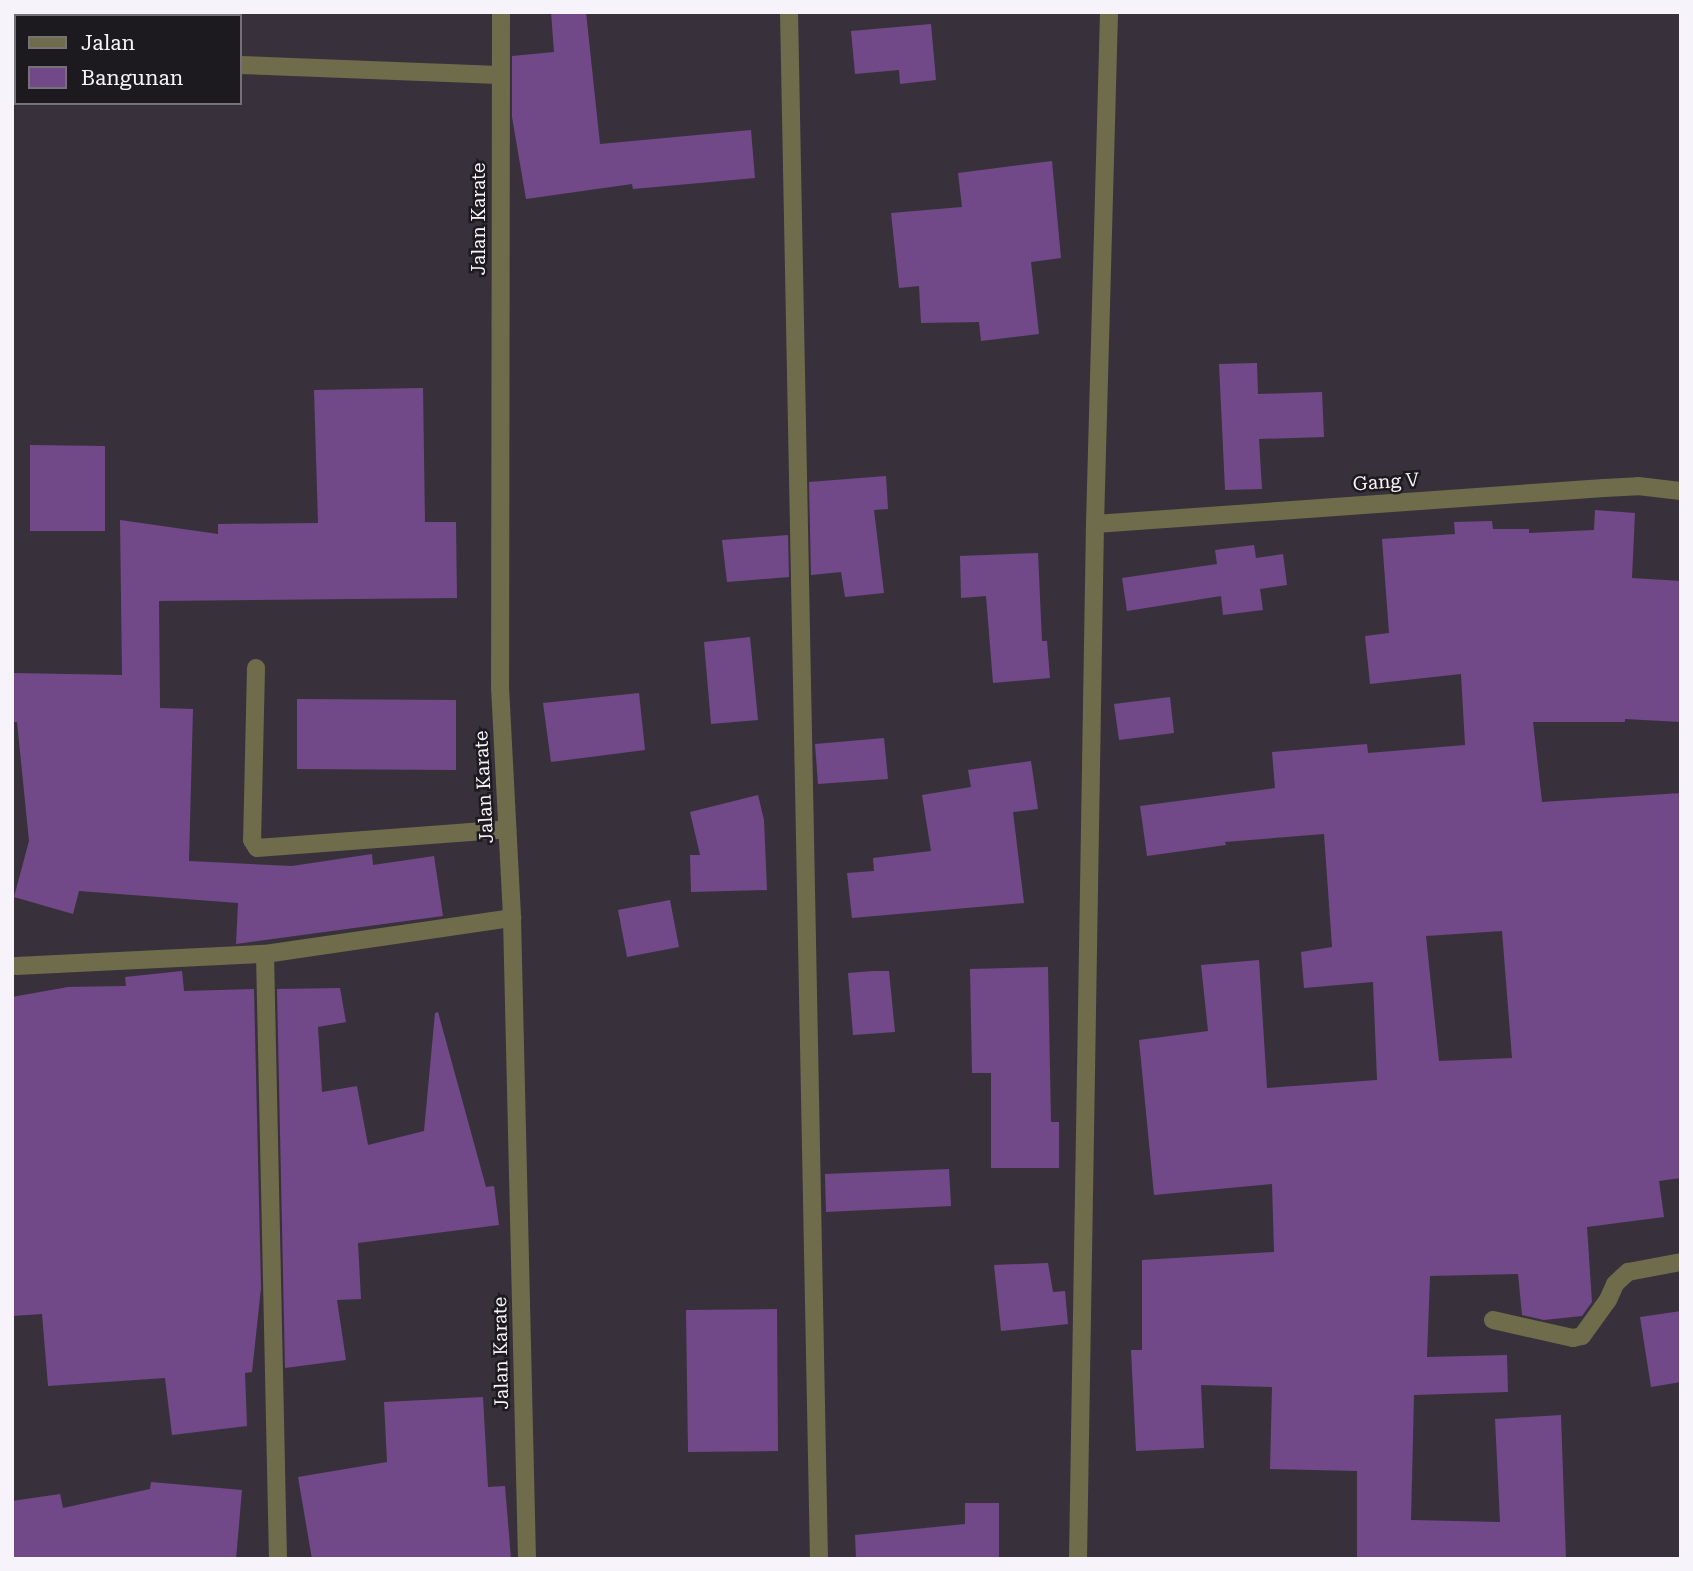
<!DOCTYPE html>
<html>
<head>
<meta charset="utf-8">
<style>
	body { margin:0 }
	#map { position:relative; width:1693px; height:1571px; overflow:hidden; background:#38313c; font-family:"Roboto Serif",serif }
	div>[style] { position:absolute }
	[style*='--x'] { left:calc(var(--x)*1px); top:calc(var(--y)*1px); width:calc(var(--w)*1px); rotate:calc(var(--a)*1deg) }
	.building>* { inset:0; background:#714988 }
	.service>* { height:18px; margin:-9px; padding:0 9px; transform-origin:9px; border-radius:9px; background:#6f6c4c }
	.minor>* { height:18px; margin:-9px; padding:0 9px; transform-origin:9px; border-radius:9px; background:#6f6c4c }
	span { translate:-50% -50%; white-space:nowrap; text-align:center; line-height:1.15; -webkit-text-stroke:5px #1d1a1f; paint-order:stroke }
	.street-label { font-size:19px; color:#f7f3fa }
	.frame { position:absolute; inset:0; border:14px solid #f7f3fa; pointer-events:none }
	.legend { position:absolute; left:14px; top:14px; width:228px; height:91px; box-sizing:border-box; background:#1d1a1f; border:2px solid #747177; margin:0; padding:9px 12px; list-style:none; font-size:21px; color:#f7f3fa }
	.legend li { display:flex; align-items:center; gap:14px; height:35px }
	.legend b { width:35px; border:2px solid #747177 }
</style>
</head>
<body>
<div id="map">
	<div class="building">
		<div style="clip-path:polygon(551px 12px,586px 12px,600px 144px,751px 130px,755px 178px,633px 189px,632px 184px,526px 199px,512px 117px,512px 56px,554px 52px)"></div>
		<div style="clip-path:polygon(931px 24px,936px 80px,900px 84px,899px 70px,855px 74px,851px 31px)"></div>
		<div style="clip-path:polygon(1052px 161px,1061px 258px,1031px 262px,1039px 334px,981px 341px,979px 322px,921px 323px,919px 286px,899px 288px,891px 213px,962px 207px,958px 173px)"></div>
		<div style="clip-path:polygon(1257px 363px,1258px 394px,1322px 392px,1324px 437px,1259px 439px,1262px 489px,1225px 490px,1219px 364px)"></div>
		<div style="clip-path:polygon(423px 388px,425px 522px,456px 522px,457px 598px,159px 601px,160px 708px,193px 709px,189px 861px,292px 866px,372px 854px,373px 865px,434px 856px,443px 916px,236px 944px,238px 903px,79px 891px,73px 914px,14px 897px,29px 841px,17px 722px,12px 722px,13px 673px,122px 675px,120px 520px,218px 534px,218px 524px,318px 523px,314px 390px)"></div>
		<div style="clip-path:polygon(30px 445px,105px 446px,105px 531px,30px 531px)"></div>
		<div style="clip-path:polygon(886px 476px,888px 509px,874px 510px,884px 593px,845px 597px,841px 572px,811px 575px,809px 482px)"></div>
		<div style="clip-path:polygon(evenodd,1595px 510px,1635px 513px,1632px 578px,1681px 581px,1681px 722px,1625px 719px,1625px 722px,1533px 722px,1542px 802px,1681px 793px,1681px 1178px,1659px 1181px,1664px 1217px,1587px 1227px,1592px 1302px,1582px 1316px,1544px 1320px,1522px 1315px,1518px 1274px,1430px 1276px,1427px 1357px,1507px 1355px,1508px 1392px,1414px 1395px,1411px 1520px,1500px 1522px,1495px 1419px,1561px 1415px,1566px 1559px,1357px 1559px,1357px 1471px,1270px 1469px,1272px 1387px,1201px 1385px,1204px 1448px,1136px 1451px,1131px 1350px,1142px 1350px,1142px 1260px,1274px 1252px,1272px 1184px,1154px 1195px,1139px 1040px,1208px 1031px,1201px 965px,1259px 960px,1267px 1088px,1377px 1080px,1373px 982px,1304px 988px,1301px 952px,1332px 947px,1324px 834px,1225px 842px,1226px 845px,1147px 856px,1140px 806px,1275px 788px,1272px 752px,1367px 744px,1368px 753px,1465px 745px,1461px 674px,1370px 684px,1365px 636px,1389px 633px,1382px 539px,1455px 534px,1454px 522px,1492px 521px,1493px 529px,1529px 529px,1529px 533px,1594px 530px,1595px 510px,1502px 931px,1512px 1058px,1439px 1061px,1426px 936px,1502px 931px)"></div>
		<div style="clip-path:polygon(788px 535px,789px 577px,727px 582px,722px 540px)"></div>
		<div style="clip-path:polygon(1254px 545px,1256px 558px,1283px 554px,1287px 585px,1260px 589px,1263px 610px,1223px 615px,1221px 596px,1127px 611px,1122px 578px,1217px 564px,1215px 550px)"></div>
		<div style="clip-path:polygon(1038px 553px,1042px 641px,1047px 641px,1050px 678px,993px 683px,986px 596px,961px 598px,960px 556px)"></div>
		<div style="clip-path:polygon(750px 637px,758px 720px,711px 724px,704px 642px)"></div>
		<div style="clip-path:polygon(639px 693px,645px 750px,551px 762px,543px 703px)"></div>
		<div style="clip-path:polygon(1170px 697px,1174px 733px,1119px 740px,1114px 704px)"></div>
		<div style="clip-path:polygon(297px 699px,456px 700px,456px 770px,297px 769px)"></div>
		<div style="clip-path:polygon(884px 738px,888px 779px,818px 784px,815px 744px)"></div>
		<div style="clip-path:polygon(1031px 761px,1038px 809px,1013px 812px,1024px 903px,852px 918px,847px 873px,874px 871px,873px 858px,931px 851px,922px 795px,971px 787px,968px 770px)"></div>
		<div style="clip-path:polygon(758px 795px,764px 820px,767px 890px,691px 892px,690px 855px,700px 855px,690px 812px)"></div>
		<div style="clip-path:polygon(670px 900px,679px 947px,627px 957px,618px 910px)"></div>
		<div style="clip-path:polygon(1048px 967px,1051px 1122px,1059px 1122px,1059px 1168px,991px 1168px,991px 1073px,972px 1073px,970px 969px)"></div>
		<div style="clip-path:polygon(182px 971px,184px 991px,254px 989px,261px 1288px,252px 1372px,245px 1373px,247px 1426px,172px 1435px,165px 1378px,48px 1386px,42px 1314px,12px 1316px,12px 997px,68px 987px,126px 986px,125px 977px)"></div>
		<div style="clip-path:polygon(873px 971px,889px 971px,895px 1032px,853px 1035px,848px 973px)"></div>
		<div style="clip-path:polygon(340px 988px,346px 1022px,318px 1027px,322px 1092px,357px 1086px,368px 1145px,424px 1131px,435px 1013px,438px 1012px,486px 1187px,494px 1186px,499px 1225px,358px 1243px,361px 1299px,337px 1300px,346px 1360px,285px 1368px,277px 989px)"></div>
		<div style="clip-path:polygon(949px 1169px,951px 1206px,826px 1212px,825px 1174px)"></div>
		<div style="clip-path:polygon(1048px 1263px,1053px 1292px,1065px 1291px,1068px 1324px,1001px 1331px,994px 1265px)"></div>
		<div style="clip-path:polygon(777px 1309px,778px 1451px,688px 1452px,686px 1310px)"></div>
		<div style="clip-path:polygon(1681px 1311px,1681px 1382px,1651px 1387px,1640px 1317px)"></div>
		<div style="clip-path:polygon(483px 1397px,488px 1487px,505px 1486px,511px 1559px,312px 1559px,298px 1477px,387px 1462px,384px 1402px)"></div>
		<div style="clip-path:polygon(151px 1482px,242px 1490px,236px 1559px,12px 1559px,12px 1501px,60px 1494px,63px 1508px,150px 1489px)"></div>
		<div style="clip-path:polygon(965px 1503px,999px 1503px,999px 1559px,856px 1559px,855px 1535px,965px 1524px)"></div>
	</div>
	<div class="service">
		<div style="--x:256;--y:668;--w:172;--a:91.3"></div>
		<div style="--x:252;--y:840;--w:9;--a:58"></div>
		<div style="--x:257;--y:848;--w:251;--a:-4.3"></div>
	</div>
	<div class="minor">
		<div style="--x:501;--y:12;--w:675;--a:90.08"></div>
		<div style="--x:500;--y:687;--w:231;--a:87"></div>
		<div style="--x:512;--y:918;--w:641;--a:88.66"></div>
		<div style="--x:789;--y:12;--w:1547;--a:88.89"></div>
		<div style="--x:240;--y:65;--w:259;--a:2.2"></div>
		<div style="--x:1095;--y:524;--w:510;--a:-4.05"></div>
		<div style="--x:1604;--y:488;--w:34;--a:-3"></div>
		<div style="--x:1638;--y:486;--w:43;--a:6.6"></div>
		<div style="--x:265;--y:954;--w:605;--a:88.77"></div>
		<div style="--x:16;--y:966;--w:249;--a:-2.8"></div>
		<div style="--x:265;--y:954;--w:250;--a:-8.3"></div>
		<div style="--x:1493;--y:1320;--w:82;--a:12.7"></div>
		<div style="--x:1573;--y:1338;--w:9;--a:-13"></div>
		<div style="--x:1582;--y:1336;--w:44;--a:-54.2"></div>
		<div style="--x:1608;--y:1300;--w:17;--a:-66"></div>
		<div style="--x:1615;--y:1284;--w:18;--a:-43"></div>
		<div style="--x:1628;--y:1272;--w:54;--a:-10.7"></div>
		<div style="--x:1078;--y:1559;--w:1035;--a:-89.06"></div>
		<div style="--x:1095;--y:524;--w:512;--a:-88.43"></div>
	</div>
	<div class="street-label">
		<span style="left:479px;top:219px;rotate:-90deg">Jalan Karate</span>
		<span style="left:1386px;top:482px;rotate:-4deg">Gang V</span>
		<span style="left:484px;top:787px;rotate:-93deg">Jalan Karate</span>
		<span style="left:501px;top:1353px;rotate:-91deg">Jalan Karate</span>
	</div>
	<div class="frame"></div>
	<ul class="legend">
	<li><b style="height:9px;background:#6f6c4c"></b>Jalan</li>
	<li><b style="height:19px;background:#714988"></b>Bangunan</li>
	</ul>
</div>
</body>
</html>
